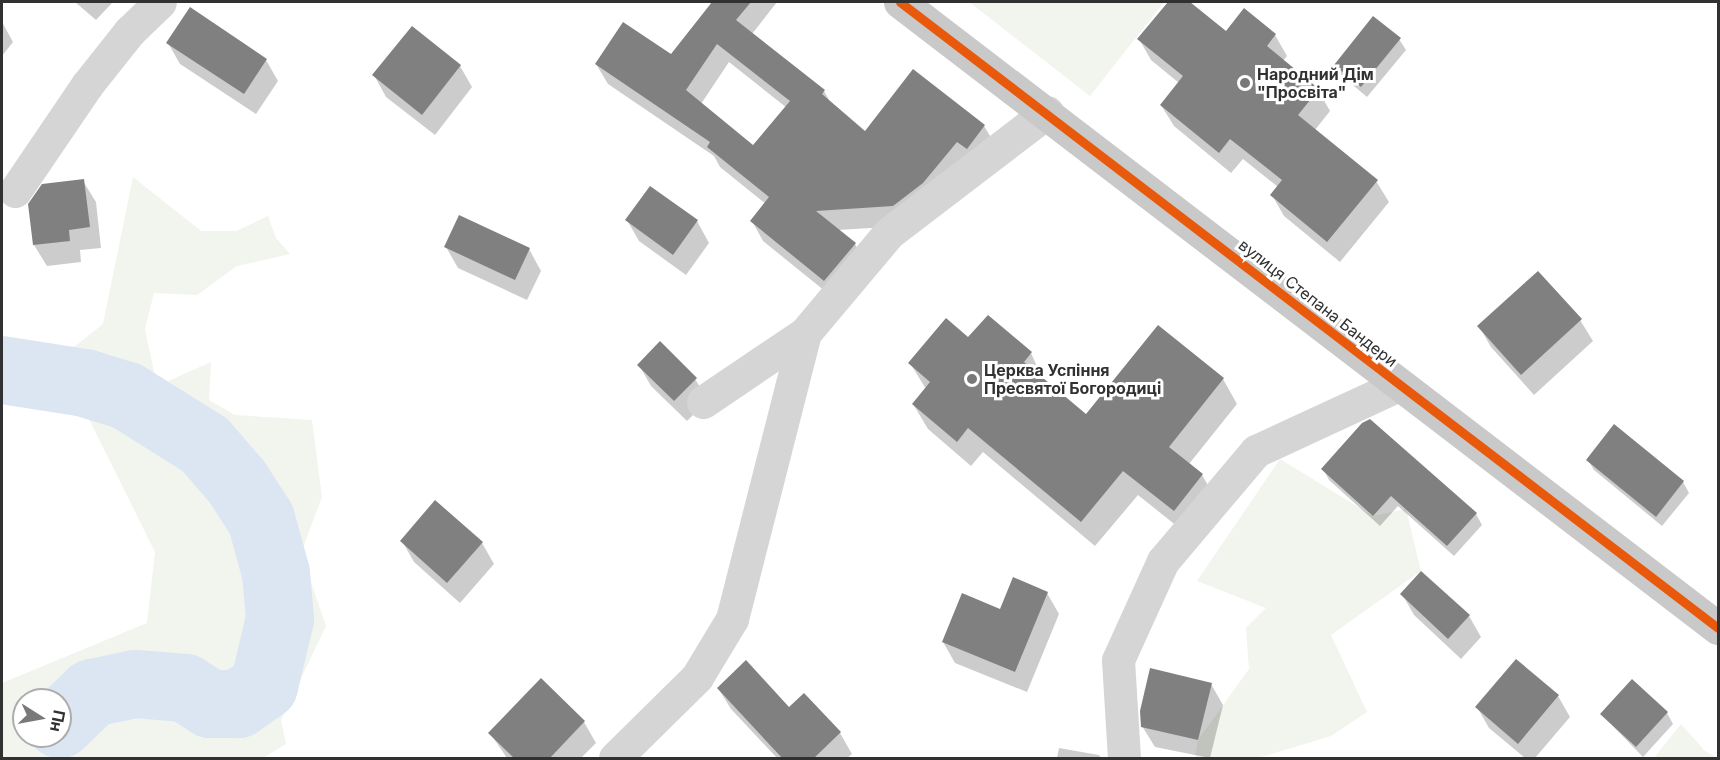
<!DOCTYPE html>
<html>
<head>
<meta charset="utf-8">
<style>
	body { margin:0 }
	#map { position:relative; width:1720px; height:760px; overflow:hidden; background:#fff; font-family:Inter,sans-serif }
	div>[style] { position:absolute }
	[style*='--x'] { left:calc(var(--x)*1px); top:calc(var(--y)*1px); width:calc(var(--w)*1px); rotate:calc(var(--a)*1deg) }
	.green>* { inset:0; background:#f1f5ed }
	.shadow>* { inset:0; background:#0003 }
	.river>* { height:68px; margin:-34px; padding:0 34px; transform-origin:34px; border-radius:34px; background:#dbe6f2 }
	.building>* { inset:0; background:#808080 }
	.minor>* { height:33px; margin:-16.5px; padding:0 16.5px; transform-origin:16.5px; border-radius:16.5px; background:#d5d5d5 }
	.major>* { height:33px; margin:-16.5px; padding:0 16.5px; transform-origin:16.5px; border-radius:16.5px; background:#c9c9c9 }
	.cycleway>* { height:9px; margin:-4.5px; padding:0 4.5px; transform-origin:4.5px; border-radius:4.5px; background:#e8590c }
	.dots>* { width:16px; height:16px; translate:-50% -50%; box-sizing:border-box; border:3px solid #fff; border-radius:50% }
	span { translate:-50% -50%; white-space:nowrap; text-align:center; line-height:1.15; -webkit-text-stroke:6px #fff; paint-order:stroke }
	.poi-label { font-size:16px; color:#313131; font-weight:700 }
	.left { translate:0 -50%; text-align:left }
	.street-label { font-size:16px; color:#313131 }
	.frame { position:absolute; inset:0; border:3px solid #313131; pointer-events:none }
	.north { position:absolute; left:12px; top:688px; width:60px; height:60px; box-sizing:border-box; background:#fff; border:2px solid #adadad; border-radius:50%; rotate:101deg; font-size:16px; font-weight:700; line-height:24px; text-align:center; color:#313131 }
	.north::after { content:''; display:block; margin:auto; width:21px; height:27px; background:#797979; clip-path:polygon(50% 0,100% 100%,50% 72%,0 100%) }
</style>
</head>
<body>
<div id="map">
	<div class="green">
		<div style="clip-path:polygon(969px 2px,1164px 2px,1090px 96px)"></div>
		<div style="clip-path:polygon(evenodd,133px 177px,201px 231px,236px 231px,268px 216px,276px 238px,290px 254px,237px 266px,197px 295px,154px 293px,145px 329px,157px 386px,211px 362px,209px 400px,235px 415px,312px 420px,322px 497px,301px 553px,326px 626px,281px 720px,286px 744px,263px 758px,2px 758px,2px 683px,147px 623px,155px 552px,59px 359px,103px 324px,133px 177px,24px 700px,60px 700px,60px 736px,24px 736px,24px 700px)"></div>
		<div style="clip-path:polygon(1280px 459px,1373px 516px,1406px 509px,1421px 571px,1331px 635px,1367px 712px,1331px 736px,1258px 758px,1195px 758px,1198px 740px,1249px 669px,1246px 628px,1266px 608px,1197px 581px)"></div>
		<div style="clip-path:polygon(1681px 724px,1705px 751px,1718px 758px,1654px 758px)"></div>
	</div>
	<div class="shadow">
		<div style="clip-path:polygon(75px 2px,113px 2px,96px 20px)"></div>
		<div style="clip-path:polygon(evenodd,714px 2px,777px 2px,752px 34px,824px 91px,832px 105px,866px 133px,913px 71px,984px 126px,996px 146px,905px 226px,837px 230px,855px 244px,866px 264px,836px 300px,763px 241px,752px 221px,766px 204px,720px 167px,714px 156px,608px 84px,596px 64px,671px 57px,714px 2px,729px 62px,787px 108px,754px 147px,701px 104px,729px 62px)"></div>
		<div style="clip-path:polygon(1170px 2px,1187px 2px,1226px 33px,1275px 35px,1287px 56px,1283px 61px,1318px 90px,1330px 111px,1315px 130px,1376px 181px,1389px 202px,1340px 262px,1284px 216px,1272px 195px,1278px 187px,1243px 159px,1231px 173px,1174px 126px,1161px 105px,1179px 83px,1151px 60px,1139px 39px)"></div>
		<div style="clip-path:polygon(2px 22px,13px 42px,2px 56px)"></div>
		<div style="clip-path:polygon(412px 28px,460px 66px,472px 87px,435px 135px,386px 97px,374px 75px)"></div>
		<div style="clip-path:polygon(1399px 39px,1406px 50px,1367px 97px,1342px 76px,1335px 65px)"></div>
		<div style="clip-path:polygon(168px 43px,266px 60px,278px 81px,256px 114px,180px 64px)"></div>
		<div style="clip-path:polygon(83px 181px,96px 202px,101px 248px,80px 250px,81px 262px,47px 266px,34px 245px)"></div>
		<div style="clip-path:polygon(650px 188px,697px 221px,709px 243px,686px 275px,639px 241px,627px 220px)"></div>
		<div style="clip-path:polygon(446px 247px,529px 249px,541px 271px,527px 300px,458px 268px)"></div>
		<div style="clip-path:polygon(1580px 320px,1593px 341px,1534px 395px,1491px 347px,1479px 326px)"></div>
		<div style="clip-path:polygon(1159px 327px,1223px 379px,1237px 404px,1189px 464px,1202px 475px,1216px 499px,1188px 535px,1138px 495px,1095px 546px,983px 452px,971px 466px,928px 429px,913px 404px,926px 389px,910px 363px,968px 339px,1031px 353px,1043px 380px,1087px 416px)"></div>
		<div style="clip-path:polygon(639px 365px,695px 379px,708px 400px,687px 421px,651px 386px)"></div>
		<div style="clip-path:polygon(1370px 421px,1476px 514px,1482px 525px,1454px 556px,1398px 506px,1380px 526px,1329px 480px,1323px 469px)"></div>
		<div style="clip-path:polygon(1614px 427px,1683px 482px,1689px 493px,1662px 526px,1594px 470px,1588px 460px)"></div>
		<div style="clip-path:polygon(402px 541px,482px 543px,494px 564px,460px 603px,414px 562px)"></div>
		<div style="clip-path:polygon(1047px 593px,1059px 614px,1027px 692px,955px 663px,943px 642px)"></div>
		<div style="clip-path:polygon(1402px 594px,1469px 616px,1481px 637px,1461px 659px,1414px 615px)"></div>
		<div style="clip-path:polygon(1516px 661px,1558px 696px,1570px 717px,1535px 758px,1525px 758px,1489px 728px,1477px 707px)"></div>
		<div style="clip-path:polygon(541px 680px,584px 722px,596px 743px,581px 758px,507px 758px,490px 733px)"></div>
		<div style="clip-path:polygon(1211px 684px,1223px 705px,1210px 758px,1155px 747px,1142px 726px)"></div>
		<div style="clip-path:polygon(718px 688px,789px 709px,840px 733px,852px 754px,847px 758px,777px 758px,731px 709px)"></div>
		<div style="clip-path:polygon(1667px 713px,1673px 724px,1643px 757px,1601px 714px)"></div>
		<div style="clip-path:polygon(1059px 748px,1099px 755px,1101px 758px,1057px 758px)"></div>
	</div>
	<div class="river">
		<div style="--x:2;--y:370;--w:84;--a:8.9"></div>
		<div style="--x:85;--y:383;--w:44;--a:17.2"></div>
		<div style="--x:127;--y:396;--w:92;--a:32.1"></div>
		<div style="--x:205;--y:445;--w:49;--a:49.1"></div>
		<div style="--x:237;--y:482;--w:44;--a:57"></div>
		<div style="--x:261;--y:519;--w:56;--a:74.5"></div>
		<div style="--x:276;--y:573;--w:46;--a:85"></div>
		<div style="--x:280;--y:619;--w:69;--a:103.4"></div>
		<div style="--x:264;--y:686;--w:32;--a:145"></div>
		<div style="--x:238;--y:704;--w:28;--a:180"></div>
		<div style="--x:210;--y:704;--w:30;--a:-147"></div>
		<div style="--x:185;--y:688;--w:50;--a:-175.4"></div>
		<div style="--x:135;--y:684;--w:44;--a:168.2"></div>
		<div style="--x:92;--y:693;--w:45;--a:135.9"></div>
	</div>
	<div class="building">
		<div style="clip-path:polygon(evenodd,712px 2px,751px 2px,736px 20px,825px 90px,822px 94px,865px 131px,913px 69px,985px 125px,967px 149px,957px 142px,923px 183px,893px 206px,816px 211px,856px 243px,824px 281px,750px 221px,769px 197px,707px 147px,710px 142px,595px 64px,623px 22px,671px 54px,712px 2px,717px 44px,790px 101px,753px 145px,686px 90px,717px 44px)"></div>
		<div style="clip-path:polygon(1168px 2px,1190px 2px,1226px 31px,1244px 8px,1276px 34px,1267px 46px,1319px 89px,1298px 115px,1378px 180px,1327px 242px,1270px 195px,1282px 180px,1230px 139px,1219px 153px,1160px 105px,1183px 76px,1137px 39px)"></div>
		<div style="clip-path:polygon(190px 7px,267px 59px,244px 94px,166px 43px)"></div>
		<div style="clip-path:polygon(1373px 16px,1401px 38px,1361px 87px,1334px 65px)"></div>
		<div style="clip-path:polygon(412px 26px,461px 65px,422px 115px,372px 75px)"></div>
		<div style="clip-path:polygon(84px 179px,90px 227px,69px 230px,70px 241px,33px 245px,28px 204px,42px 184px)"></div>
		<div style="clip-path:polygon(650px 186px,698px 220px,673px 255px,625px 220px)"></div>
		<div style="clip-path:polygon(459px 215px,530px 248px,515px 280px,444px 247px)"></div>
		<div style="clip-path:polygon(1538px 271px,1582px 319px,1521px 375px,1477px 326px)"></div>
		<div style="clip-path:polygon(988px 315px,1032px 352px,1024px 362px,1086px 414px,1158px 325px,1224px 378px,1169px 447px,1203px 474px,1174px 511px,1123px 471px,1081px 522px,968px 428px,957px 442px,912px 404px,930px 382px,908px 363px,946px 318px,968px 337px)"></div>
		<div style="clip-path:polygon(660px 341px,697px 378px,674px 401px,637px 365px)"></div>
		<div style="clip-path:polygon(1370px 419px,1477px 513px,1447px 546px,1391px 496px,1373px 516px,1321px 469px,1362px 423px)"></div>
		<div style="clip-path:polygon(1614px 424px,1684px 481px,1656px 517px,1586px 460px)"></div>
		<div style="clip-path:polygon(435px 500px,483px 542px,447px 583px,400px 541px)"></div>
		<div style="clip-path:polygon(1421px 571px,1470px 615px,1448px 639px,1400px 594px)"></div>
		<div style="clip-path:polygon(1013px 577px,1048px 592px,1015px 672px,942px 642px,962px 593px,1000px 609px)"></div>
		<div style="clip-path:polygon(1516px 659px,1559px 695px,1518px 744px,1475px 707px)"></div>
		<div style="clip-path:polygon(746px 660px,789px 707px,804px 693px,841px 732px,813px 759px,783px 759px,717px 688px)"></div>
		<div style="clip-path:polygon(1150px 668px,1212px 683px,1198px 740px,1141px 727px,1140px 711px)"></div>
		<div style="clip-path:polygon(541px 678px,585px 721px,549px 759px,515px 759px,488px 733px)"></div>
		<div style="clip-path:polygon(1632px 679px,1668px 712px,1636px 747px,1600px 714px)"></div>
	</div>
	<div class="minor">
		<div style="--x:15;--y:191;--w:128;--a:-55.8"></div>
		<div style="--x:87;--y:85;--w:68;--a:-51.6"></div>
		<div style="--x:129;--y:32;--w:43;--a:-44.1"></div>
		<div style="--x:703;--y:402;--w:123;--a:-34.1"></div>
		<div style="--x:615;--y:758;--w:115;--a:-44.6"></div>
		<div style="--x:697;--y:677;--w:68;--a:-58.9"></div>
		<div style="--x:732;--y:619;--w:295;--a:-75.7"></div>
		<div style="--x:805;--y:333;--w:131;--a:-50"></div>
		<div style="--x:889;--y:233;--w:199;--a:-37.4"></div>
		<div style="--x:1124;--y:758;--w:98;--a:-93.5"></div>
		<div style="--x:1118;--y:660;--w:109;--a:-65.6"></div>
		<div style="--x:1163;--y:561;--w:144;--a:-49.8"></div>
		<div style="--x:1256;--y:451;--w:157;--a:-24.8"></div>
	</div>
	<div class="major">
		<div style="--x:900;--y:2;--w:1030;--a:37.43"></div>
	</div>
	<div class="cycleway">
		<div style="--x:900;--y:2;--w:1030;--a:37.43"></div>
	</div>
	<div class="dots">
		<div style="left:1245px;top:83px;background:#797979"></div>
		<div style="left:972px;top:379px;background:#797979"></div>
	</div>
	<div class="poi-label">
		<span class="left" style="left:1257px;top:83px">Народний Дім<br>"Просвіта"</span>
		<span class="left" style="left:984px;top:379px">Церква Успіння<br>Пресвятої Богородиці</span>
	</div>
	<div class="street-label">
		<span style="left:1318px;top:303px;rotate:38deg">вулиця Степана Бандери</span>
	</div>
	<div class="frame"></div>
	<div class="north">Пн</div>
</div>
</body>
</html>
